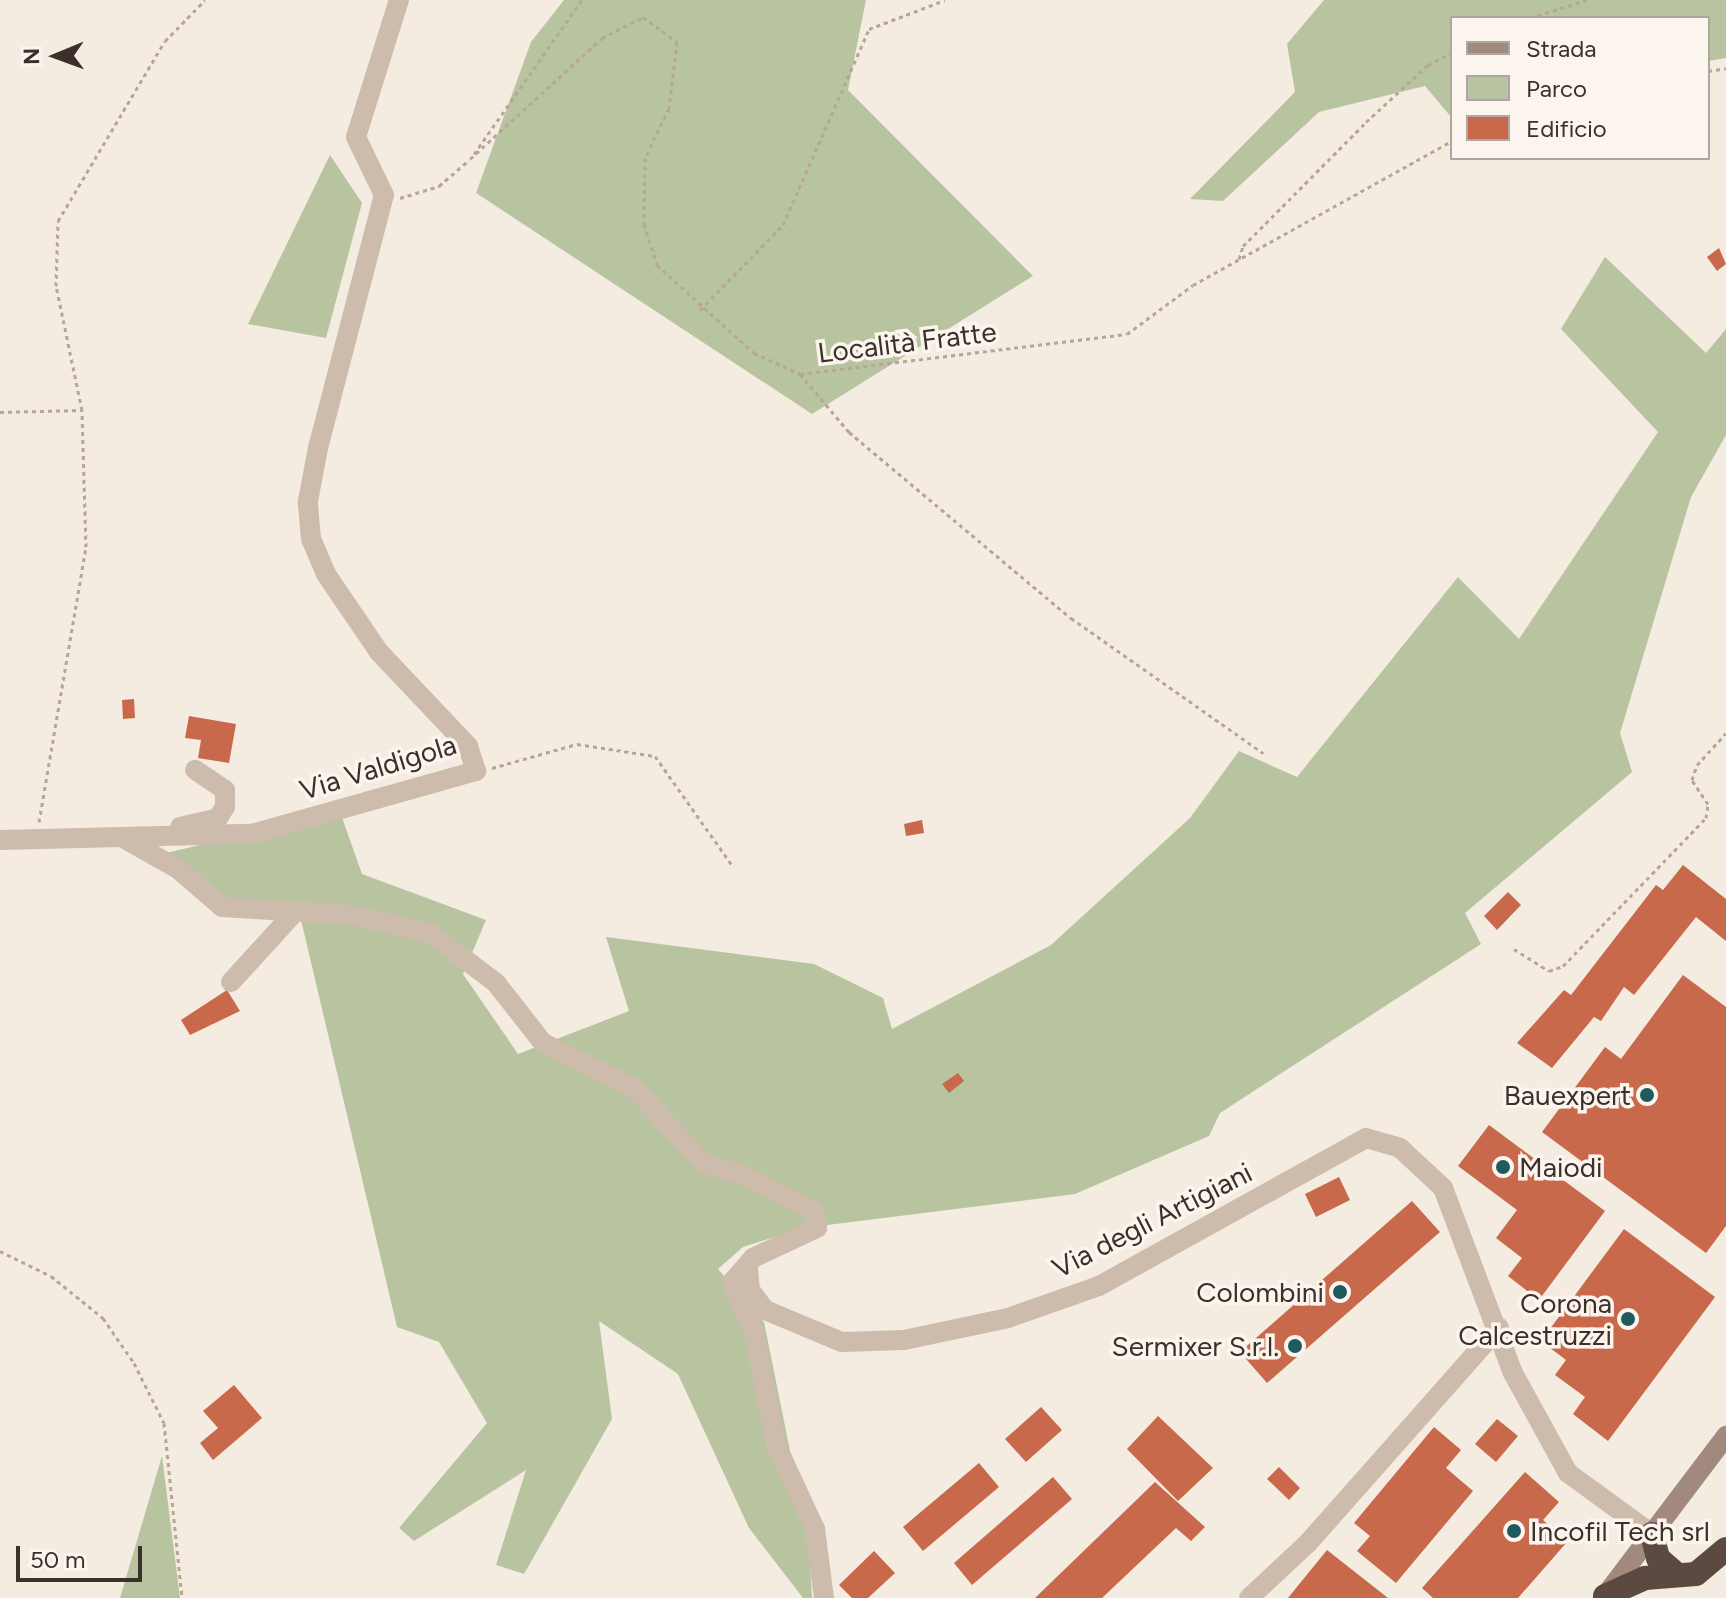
<!DOCTYPE html>
<html>
<head>
<meta charset="utf-8">
<style>
	body { margin:0 }
	#map { position:relative; width:1726px; height:1598px; overflow:hidden; background:#f4ebe1; font-family:Figtree,sans-serif }
	div>[style] { position:absolute }
	[style*='--x'] { left:calc(var(--x)*1px); top:calc(var(--y)*1px); width:calc(var(--w)*1px); rotate:calc(var(--a)*1deg) }
	.green>* { inset:0; background:#b8c4a0 }
	.building>* { inset:0; background:#c8694b }
	.path>* { height:3px; margin-top:-1.5px; transform-origin:0; background:repeating-linear-gradient(90deg,#b9a596 0 4px,transparent 0 8px) }
	.street>* { height:20px; margin:-10px; padding:0 10px; transform-origin:10px; border-radius:10px; background:#cdbbac }
	.secondary>* { height:20px; margin:-10px; padding:0 10px; transform-origin:10px; border-radius:10px; background:#a18a7d }
	.highway>* { height:24px; margin:-12px; padding:0 12px; transform-origin:12px; border-radius:12px; background:#5c4a42 }
	.dots>* { width:22px; height:22px; translate:-50% -50%; box-sizing:border-box; border:4px solid #fbf5ee; border-radius:50% }
	span { translate:-50% -50%; white-space:nowrap; text-align:center; line-height:1.15; -webkit-text-stroke:7px #fbf5ee; paint-order:stroke }
	.street-label { font-size:28px; color:#3b302b }
	.poi-label { font-size:28px; color:#3b302b }
	.right { translate:-100% -50%; text-align:right }
	.left { translate:0 -50%; text-align:left }
	.legend { position:absolute; left:1450px; top:16px; width:260px; height:144px; box-sizing:border-box; background:#fbf5ee; border:2px solid #aea6a0; margin:0; padding:10px 14px; list-style:none; font-size:24px; color:#3b302b }
	.legend li { display:flex; align-items:center; gap:16px; height:40px }
	.legend b { width:40px; border:2px solid #aea6a0 }
	.north { position:absolute; left:16px; top:16px; width:80px; height:80px; -webkit-text-stroke:6px #fbf5ee; paint-order:stroke; rotate:269deg; font-size:22px; font-weight:700; line-height:32px; text-align:center; color:#3b302b }
	.north::after { content:''; display:block; margin:auto; width:28px; height:36px; background:#3b302b; clip-path:polygon(50% 0,100% 100%,50% 72%,0 100%) }
	.scale { position:absolute; left:16px; top:1546px; width:126px; height:36px; box-sizing:border-box; border:4px solid #3b302b; border-top:0; padding-left:10px; font-size:24px; line-height:28px; white-space:nowrap; color:#3b302b; -webkit-text-stroke:6px #fbf5ee; paint-order:stroke }
</style>
</head>
<body>
<div id="map">
	<div class="green">
		<div style="clip-path:polygon(564px 0,866px 0,848px 90px,1033px 276px,812px 414px,476px 193px,531px 42px)"></div>
		<div style="clip-path:polygon(1324px 0,1726px 0,1726px 58px,1708px 61px,1708px 18px,1452px 18px,1452px 118px,1425px 86px,1319px 112px,1223px 201px,1190px 199px,1295px 92px,1287px 44px)"></div>
		<div style="clip-path:polygon(330px 155px,362px 203px,326px 338px,248px 324px)"></div>
		<div style="clip-path:polygon(1605px 257px,1706px 353px,1726px 329px,1726px 435px,1691px 497px,1620px 733px,1632px 772px,1465px 913px,1481px 944px,1220px 1113px,1209px 1136px,1075px 1194px,803px 1228px,743px 1247px,718px 1269px,764px 1322px,809px 1545px,812px 1598px,803px 1598px,749px 1528px,678px 1374px,599px 1321px,612px 1419px,524px 1574px,496px 1565px,526px 1470px,414px 1541px,399px 1528px,487px 1423px,439px 1342px,397px 1327px,298px 907px,224px 903px,166px 853px,340px 812px,362px 874px,486px 920px,463px 974px,518px 1054px,629px 1011px,606px 937px,814px 964px,883px 998px,892px 1029px,1051px 945px,1190px 818px,1239px 751px,1297px 777px,1458px 577px,1519px 639px,1658px 432px,1561px 329px)"></div>
		<div style="clip-path:polygon(162px 1456px,180px 1598px,120px 1598px)"></div>
	</div>
	<div class="building">
		<div style="clip-path:polygon(1719px 248px,1726px 264px,1717px 271px,1707px 257px)"></div>
		<div style="clip-path:polygon(134px 699px,135px 718px,123px 719px,122px 700px)"></div>
		<div style="clip-path:polygon(189px 716px,236px 724px,229px 763px,198px 758px,201px 740px,185px 738px)"></div>
		<div style="clip-path:polygon(922px 820px,924px 833px,906px 836px,904px 824px)"></div>
		<div style="clip-path:polygon(1683px 865px,1726px 899px,1726px 941px,1696px 917px,1634px 995px,1624px 987px,1601px 1021px,1594px 1017px,1552px 1068px,1517px 1043px,1564px 990px,1571px 995px,1656px 885px,1663px 890px)"></div>
		<div style="clip-path:polygon(1508px 892px,1521px 905px,1497px 930px,1484px 916px)"></div>
		<div style="clip-path:polygon(1683px 975px,1726px 1007px,1726px 1226px,1706px 1253px,1542px 1132px,1605px 1047px,1621px 1059px)"></div>
		<div style="clip-path:polygon(227px 990px,240px 1011px,190px 1035px,181px 1020px)"></div>
		<div style="clip-path:polygon(958px 1073px,964px 1081px,949px 1093px,942px 1084px)"></div>
		<div style="clip-path:polygon(1489px 1125px,1605px 1211px,1539px 1300px,1508px 1276px,1522px 1258px,1496px 1238px,1517px 1210px,1458px 1166px)"></div>
		<div style="clip-path:polygon(1339px 1177px,1350px 1200px,1316px 1217px,1305px 1194px)"></div>
		<div style="clip-path:polygon(1412px 1201px,1440px 1232px,1267px 1383px,1240px 1352px)"></div>
		<div style="clip-path:polygon(1624px 1229px,1715px 1297px,1608px 1441px,1573px 1414px,1585px 1397px,1555px 1375px,1566px 1360px,1541px 1341px)"></div>
		<div style="clip-path:polygon(234px 1385px,262px 1418px,213px 1460px,200px 1443px,218px 1428px,203px 1411px)"></div>
		<div style="clip-path:polygon(1041px 1407px,1062px 1430px,1026px 1462px,1005px 1439px)"></div>
		<div style="clip-path:polygon(1158px 1416px,1213px 1468px,1178px 1501px,1127px 1449px)"></div>
		<div style="clip-path:polygon(1497px 1419px,1518px 1436px,1496px 1462px,1475px 1444px)"></div>
		<div style="clip-path:polygon(1434px 1427px,1461px 1450px,1446px 1468px,1473px 1491px,1396px 1583px,1357px 1551px,1370px 1536px,1354px 1523px)"></div>
		<div style="clip-path:polygon(979px 1463px,999px 1487px,923px 1551px,903px 1527px)"></div>
		<div style="clip-path:polygon(1279px 1467px,1300px 1488px,1289px 1500px,1267px 1479px)"></div>
		<div style="clip-path:polygon(1525px 1472px,1559px 1502px,1543px 1520px,1567px 1542px,1518px 1598px,1433px 1598px,1422px 1588px)"></div>
		<div style="clip-path:polygon(1053px 1477px,1072px 1499px,972px 1585px,954px 1563px)"></div>
		<div style="clip-path:polygon(1155px 1482px,1205px 1527px,1191px 1541px,1176px 1528px,1102px 1598px,1035px 1598px)"></div>
		<div style="clip-path:polygon(1327px 1550px,1388px 1598px,1288px 1598px)"></div>
		<div style="clip-path:polygon(874px 1551px,895px 1573px,868px 1598px,852px 1598px,839px 1585px)"></div>
	</div>
	<div class="path">
		<div style="--x:1530;--y:18;--w:59;--a:-17.8"></div>
		<div style="--x:1708;--y:71;--w:18;--a:-9"></div>
		<div style="--x:474;--y:154;--w:188;--a:-55"></div>
		<div style="--x:470;--y:159;--w:179;--a:-42.5"></div>
		<div style="--x:602;--y:38;--w:46;--a:-27.1"></div>
		<div style="--x:643;--y:17;--w:42;--a:36.3"></div>
		<div style="--x:677;--y:42;--w:66;--a:96.9"></div>
		<div style="--x:669;--y:108;--w:55;--a:115.6"></div>
		<div style="--x:645;--y:158;--w:66;--a:90.9"></div>
		<div style="--x:644;--y:224;--w:43;--a:72.4"></div>
		<div style="--x:657;--y:265;--w:131;--a:42.2"></div>
		<div style="--x:754;--y:353;--w:51;--a:24.5"></div>
		<div style="--x:800;--y:374;--w:329;--a:-7"></div>
		<div style="--x:1127;--y:334;--w:82;--a:-36.6"></div>
		<div style="--x:1193;--y:285;--w:296;--a:-29.1"></div>
		<div style="--x:400;--y:198;--w:41;--a:-17.1"></div>
		<div style="--x:439;--y:186;--w:40;--a:-41"></div>
		<div style="--x:1239;--y:259;--w:14;--a:-73"></div>
		<div style="--x:1243;--y:246;--w:175;--a:-45.2"></div>
		<div style="--x:1366;--y:122;--w:84;--a:-42.6"></div>
		<div style="--x:1428;--y:65;--w:27;--a:-28"></div>
		<div style="--x:700;--y:310;--w:119;--a:-45.7"></div>
		<div style="--x:783;--y:225;--w:214;--a:-66.3"></div>
		<div style="--x:869;--y:29;--w:81;--a:-20.9"></div>
		<div style="--x:800;--y:374;--w:76;--a:49.8"></div>
		<div style="--x:849;--y:432;--w:290;--a:40"></div>
		<div style="--x:1071;--y:618;--w:235;--a:35.1"></div>
		<div style="--x:0;--y:412;--w:82;--a:-1.4"></div>
		<div style="--x:492;--y:768;--w:88;--a:-15.8"></div>
		<div style="--x:577;--y:744;--w:79;--a:8.7"></div>
		<div style="--x:655;--y:756;--w:133;--a:54.8"></div>
		<div style="--x:39;--y:822;--w:279;--a:-80.3"></div>
		<div style="--x:86;--y:547;--w:137;--a:-91.7"></div>
		<div style="--x:82;--y:410;--w:127;--a:-101.8"></div>
		<div style="--x:56;--y:286;--w:65;--a:-88.2"></div>
		<div style="--x:58;--y:221;--w:209;--a:-59.3"></div>
		<div style="--x:165;--y:41;--w:57;--a:-45.7"></div>
		<div style="--x:1514;--y:949;--w:41;--a:32.2"></div>
		<div style="--x:1549;--y:971;--w:15;--a:-20"></div>
		<div style="--x:1563;--y:966;--w:206;--a:-46"></div>
		<div style="--x:1706;--y:818;--w:14;--a:-82"></div>
		<div style="--x:1708;--y:804;--w:29;--a:-124"></div>
		<div style="--x:1692;--y:780;--w:16;--a:-72"></div>
		<div style="--x:1697;--y:765;--w:43;--a:-47.8"></div>
		<div style="--x:0;--y:1251;--w:57;--a:26.1"></div>
		<div style="--x:51;--y:1276;--w:67;--a:38.9"></div>
		<div style="--x:103;--y:1318;--w:55;--a:55.4"></div>
		<div style="--x:134;--y:1363;--w:67;--a:63.4"></div>
		<div style="--x:164;--y:1423;--w:176;--a:84.1"></div>
	</div>
	<div class="street">
		<div style="--x:180;--y:827;--w:39;--a:-13"></div>
		<div style="--x:218;--y:818;--w:13;--a:-58"></div>
		<div style="--x:225;--y:807;--w:17;--a:-90"></div>
		<div style="--x:225;--y:790;--w:36;--a:-146"></div>
		<div style="--x:125;--y:839;--w:61;--a:29.5"></div>
		<div style="--x:178;--y:869;--w:58;--a:40.8"></div>
		<div style="--x:222;--y:907;--w:129;--a:3.5"></div>
		<div style="--x:351;--y:915;--w:81;--a:12.8"></div>
		<div style="--x:430;--y:933;--w:83;--a:37.1"></div>
		<div style="--x:496;--y:983;--w:76;--a:51.9"></div>
		<div style="--x:543;--y:1043;--w:102;--a:26.3"></div>
		<div style="--x:634;--y:1088;--w:102;--a:47.4"></div>
		<div style="--x:703;--y:1163;--w:42;--a:16.7"></div>
		<div style="--x:743;--y:1175;--w:80;--a:26.9"></div>
		<div style="--x:814;--y:1211;--w:17;--a:80"></div>
		<div style="--x:817;--y:1228;--w:71;--a:154.9"></div>
		<div style="--x:753;--y:1258;--w:32;--a:131"></div>
		<div style="--x:732;--y:1282;--w:56;--a:66.7"></div>
		<div style="--x:754;--y:1333;--w:114;--a:78.9"></div>
		<div style="--x:776;--y:1445;--w:93;--a:65.1"></div>
		<div style="--x:815;--y:1529;--w:70;--a:82.6"></div>
		<div style="--x:0;--y:840;--w:252;--a:-1.4"></div>
		<div style="--x:252;--y:834;--w:233;--a:-15.7"></div>
		<div style="--x:476;--y:771;--w:26;--a:-108"></div>
		<div style="--x:468;--y:746;--w:129;--a:-133.4"></div>
		<div style="--x:379;--y:652;--w:94;--a:-124.2"></div>
		<div style="--x:326;--y:574;--w:38;--a:-113"></div>
		<div style="--x:311;--y:539;--w:38;--a:-95"></div>
		<div style="--x:308;--y:501;--w:54;--a:-79.3"></div>
		<div style="--x:318;--y:448;--w:261;--a:-75.4"></div>
		<div style="--x:384;--y:195;--w:64;--a:-115.8"></div>
		<div style="--x:356;--y:137;--w:144;--a:-72.6"></div>
		<div style="--x:231;--y:982;--w:93;--a:-47.6"></div>
		<div style="--x:748;--y:1268;--w:22;--a:85"></div>
		<div style="--x:750;--y:1290;--w:25;--a:53"></div>
		<div style="--x:765;--y:1310;--w:83;--a:22.6"></div>
		<div style="--x:842;--y:1342;--w:62;--a:-1.8"></div>
		<div style="--x:904;--y:1340;--w:106;--a:-11.9"></div>
		<div style="--x:1008;--y:1318;--w:96;--a:-19.4"></div>
		<div style="--x:1099;--y:1286;--w:305;--a:-29"></div>
		<div style="--x:1366;--y:1138;--w:35;--a:16"></div>
		<div style="--x:1400;--y:1148;--w:59;--a:42.9"></div>
		<div style="--x:1443;--y:1188;--w:198;--a:69.3"></div>
		<div style="--x:1513;--y:1373;--w:114;--a:61.2"></div>
		<div style="--x:1568;--y:1473;--w:104;--a:36"></div>
		<div style="--x:1249;--y:1598;--w:81;--a:-43"></div>
		<div style="--x:1308;--y:1543;--w:288;--a:-48.5"></div>
	</div>
	<div class="secondary">
		<div style="--x:1605;--y:1596;--w:201;--a:-52.9"></div>
	</div>
	<div class="highway">
		<div style="--x:1652;--y:1534;--w:25;--a:76"></div>
		<div style="--x:1658;--y:1558;--w:21;--a:41"></div>
		<div style="--x:1605;--y:1596;--w:44;--a:-24.2"></div>
		<div style="--x:1645;--y:1578;--w:51;--a:-4.5"></div>
		<div style="--x:1696;--y:1574;--w:39;--a:-40"></div>
	</div>
	<div class="dots">
		<div style="left:1647px;top:1095px;background:#1f5a5e"></div>
		<div style="left:1503px;top:1167px;background:#1f5a5e"></div>
		<div style="left:1340px;top:1292px;background:#1f5a5e"></div>
		<div style="left:1628px;top:1319px;background:#1f5a5e"></div>
		<div style="left:1295px;top:1346px;background:#1f5a5e"></div>
		<div style="left:1514px;top:1531px;background:#1f5a5e"></div>
	</div>
	<div class="street-label">
		<span style="left:907px;top:342px;rotate:-7deg">Località Fratte</span>
		<span style="left:378px;top:767px;rotate:-17deg">Via Valdigola</span>
		<span style="left:1152px;top:1220px;rotate:-27deg">Via degli Artigiani</span>
	</div>
	<div class="poi-label">
		<span class="right" style="left:1631px;top:1095px">Bauexpert</span>
		<span class="left" style="left:1519px;top:1167px">Maiodi</span>
		<span class="right" style="left:1324px;top:1292px">Colombini</span>
		<span class="right" style="left:1612px;top:1319px">Corona<br>Calcestruzzi</span>
		<span class="right" style="left:1279px;top:1346px">Sermixer S.r.l.</span>
		<span class="left" style="left:1530px;top:1531px">Incofil Tech srl</span>
	</div>
	<ul class="legend">
	<li><b style="height:10px;background:#a18a7d"></b>Strada</li>
	<li><b style="height:22px;background:#b8c4a0"></b>Parco</li>
	<li><b style="height:22px;background:#c8694b"></b>Edificio</li>
	</ul>
	<div class="north">N</div>
	<div class="scale">50 m</div>
</div>
</body>
</html>
